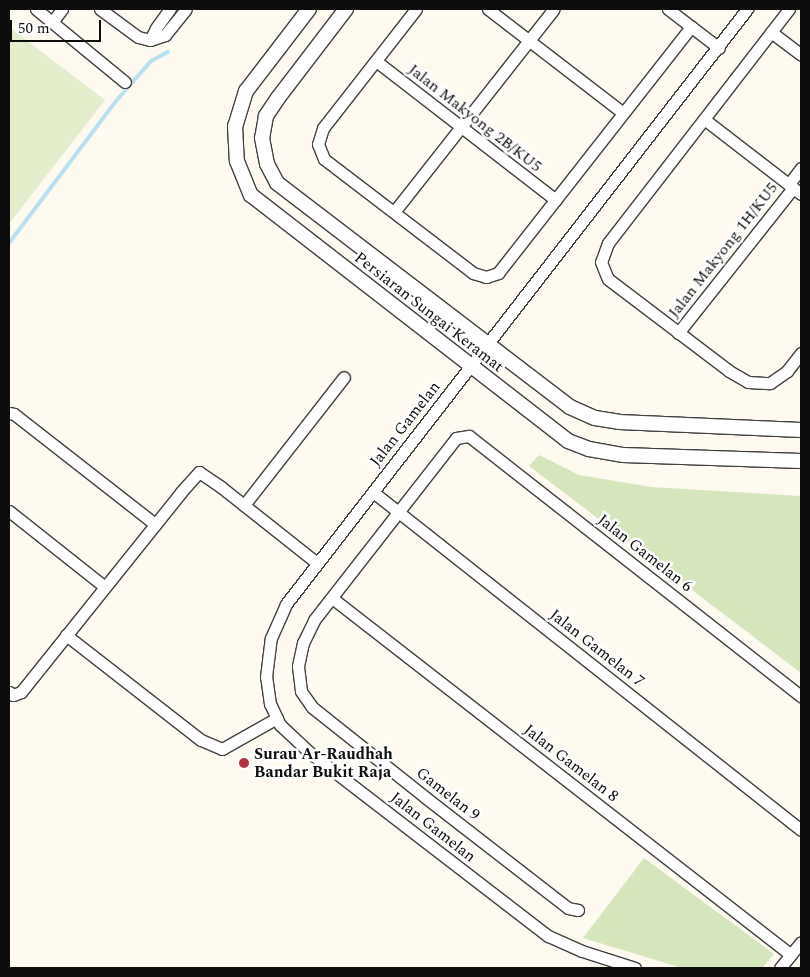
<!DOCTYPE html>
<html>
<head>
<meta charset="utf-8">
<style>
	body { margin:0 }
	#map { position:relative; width:810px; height:977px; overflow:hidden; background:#fefaef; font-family:Spectral,serif }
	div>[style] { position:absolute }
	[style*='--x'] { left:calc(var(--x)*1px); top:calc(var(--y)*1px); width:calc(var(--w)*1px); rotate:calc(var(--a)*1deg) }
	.green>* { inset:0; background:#d4e6ba }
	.pitch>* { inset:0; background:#e4eecc }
	.stream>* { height:4px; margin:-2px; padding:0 2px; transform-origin:2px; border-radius:2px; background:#b7e0f2 }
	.roads { filter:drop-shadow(1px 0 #404040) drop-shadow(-1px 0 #404040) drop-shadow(0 1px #404040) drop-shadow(0 -1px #404040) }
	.minor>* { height:11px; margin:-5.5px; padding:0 5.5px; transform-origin:5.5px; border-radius:5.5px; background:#fff }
	.tertiary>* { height:14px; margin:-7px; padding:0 7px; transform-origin:7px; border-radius:7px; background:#fff }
	.dots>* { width:14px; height:14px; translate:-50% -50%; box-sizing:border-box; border:2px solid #fff; border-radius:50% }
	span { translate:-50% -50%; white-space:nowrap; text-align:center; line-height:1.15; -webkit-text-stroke:5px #fff; paint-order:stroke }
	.street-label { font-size:16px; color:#0d0d0d }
	.poi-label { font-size:16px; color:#0d0d0d; font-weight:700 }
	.left { translate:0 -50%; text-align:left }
	.frame { position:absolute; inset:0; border:10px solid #0d0d0d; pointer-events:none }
	.scale { position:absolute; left:10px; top:20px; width:91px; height:22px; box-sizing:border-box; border:2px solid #0d0d0d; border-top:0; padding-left:6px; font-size:15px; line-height:18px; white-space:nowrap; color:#0d0d0d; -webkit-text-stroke:4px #fff; paint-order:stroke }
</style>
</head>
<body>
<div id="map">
	<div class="green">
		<div style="clip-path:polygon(539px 455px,579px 475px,651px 487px,801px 496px,801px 673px,529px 466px)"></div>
		<div style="clip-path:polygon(644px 858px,774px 954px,762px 968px,682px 968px,583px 938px)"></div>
	</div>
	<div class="pitch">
		<div style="clip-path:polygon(9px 27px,105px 100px,9px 224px)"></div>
	</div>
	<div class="stream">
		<div style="--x:9;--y:243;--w:178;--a:-53"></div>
		<div style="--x:116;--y:101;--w:53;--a:-48.8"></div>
		<div style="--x:151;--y:61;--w:19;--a:-28"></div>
	</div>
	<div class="roads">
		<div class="minor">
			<div style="--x:36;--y:9;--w:115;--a:39.4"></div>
			<div style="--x:100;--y:9;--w:47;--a:36.4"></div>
			<div style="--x:138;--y:37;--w:12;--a:14"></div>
			<div style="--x:416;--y:9;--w:151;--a:128"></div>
			<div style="--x:323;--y:128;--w:17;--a:107"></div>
			<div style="--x:318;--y:144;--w:16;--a:68"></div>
			<div style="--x:324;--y:159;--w:188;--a:37.4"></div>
			<div style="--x:473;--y:273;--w:14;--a:17"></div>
			<div style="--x:486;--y:277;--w:13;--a:-18"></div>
			<div style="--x:498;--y:273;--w:313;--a:-51.9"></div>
			<div style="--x:488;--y:9;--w:170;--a:37.6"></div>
			<div style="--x:668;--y:9;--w:64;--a:37.4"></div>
			<div style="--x:789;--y:9;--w:296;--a:127.7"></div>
			<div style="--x:608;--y:243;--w:20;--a:110"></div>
			<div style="--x:601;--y:262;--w:18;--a:68"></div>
			<div style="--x:608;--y:279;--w:152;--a:37.2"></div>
			<div style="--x:729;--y:371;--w:22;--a:30"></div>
			<div style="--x:748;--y:382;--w:22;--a:3"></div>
			<div style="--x:770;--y:383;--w:21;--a:-35"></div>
			<div style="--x:787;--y:371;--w:23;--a:-52"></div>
			<div style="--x:53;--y:21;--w:15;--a:-53"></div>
			<div style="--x:771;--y:32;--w:38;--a:37"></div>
			<div style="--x:150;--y:40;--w:16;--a:-18"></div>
			<div style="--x:165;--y:35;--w:33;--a:-51"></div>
			<div style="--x:150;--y:40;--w:13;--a:-63"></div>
			<div style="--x:156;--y:28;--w:24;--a:-54"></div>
			<div style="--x:376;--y:61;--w:227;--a:37.7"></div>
			<div style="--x:704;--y:119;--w:123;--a:37.7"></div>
			<div style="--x:789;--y:184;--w:20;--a:-53"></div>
			<div style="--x:394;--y:212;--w:258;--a:-51.8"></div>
			<div style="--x:678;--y:333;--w:185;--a:-51.6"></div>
			<div style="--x:9;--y:413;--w:5;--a:11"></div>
			<div style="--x:14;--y:414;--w:179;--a:38"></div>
			<div style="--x:373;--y:492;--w:545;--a:38.3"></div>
			<div style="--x:244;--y:505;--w:162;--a:-52"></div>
			<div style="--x:9;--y:511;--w:122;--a:38.4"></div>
			<div style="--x:332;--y:598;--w:581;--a:37.87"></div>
			<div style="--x:66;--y:635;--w:171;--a:37.9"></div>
			<div style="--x:201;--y:740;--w:23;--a:23"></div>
			<div style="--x:222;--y:749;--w:63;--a:-29.4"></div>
			<div style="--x:9;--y:692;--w:5;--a:37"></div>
			<div style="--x:13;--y:695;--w:9;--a:-21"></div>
			<div style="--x:21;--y:692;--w:256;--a:-51.3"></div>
			<div style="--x:181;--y:492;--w:27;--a:-48"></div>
			<div style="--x:199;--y:472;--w:27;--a:34"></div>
			<div style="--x:221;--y:487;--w:122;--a:38.4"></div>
			<div style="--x:578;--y:910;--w:10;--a:-169"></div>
			<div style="--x:568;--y:908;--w:181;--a:-142.2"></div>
			<div style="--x:425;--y:797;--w:144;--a:-141.5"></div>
			<div style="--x:312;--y:707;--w:19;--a:-125"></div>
			<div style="--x:301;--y:691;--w:25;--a:-97"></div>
			<div style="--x:298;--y:666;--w:24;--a:-78"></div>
			<div style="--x:303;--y:643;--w:25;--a:-64"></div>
			<div style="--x:314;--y:620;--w:231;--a:-52"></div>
			<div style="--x:456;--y:438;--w:13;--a:-9"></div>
			<div style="--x:469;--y:436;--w:422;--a:38.1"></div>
			<div style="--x:635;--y:968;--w:56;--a:-162.2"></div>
			<div style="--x:582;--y:951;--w:37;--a:-156"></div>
			<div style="--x:548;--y:936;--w:303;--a:-142.4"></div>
			<div style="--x:308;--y:751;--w:38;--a:-137"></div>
			<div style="--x:280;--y:725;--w:23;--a:-115"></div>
			<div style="--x:270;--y:704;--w:27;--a:-98"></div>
			<div style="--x:266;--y:677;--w:39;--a:-83"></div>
			<div style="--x:271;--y:638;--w:37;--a:-66"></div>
			<div style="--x:286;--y:604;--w:753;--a:-52.23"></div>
			<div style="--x:780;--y:968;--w:33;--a:-51"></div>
		</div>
		<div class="tertiary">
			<div style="--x:309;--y:9;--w:103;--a:127.5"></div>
			<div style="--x:246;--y:91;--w:37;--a:107"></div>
			<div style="--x:235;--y:126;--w:35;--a:87"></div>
			<div style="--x:237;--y:161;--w:37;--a:68"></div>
			<div style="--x:251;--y:195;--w:401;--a:37.8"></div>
			<div style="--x:568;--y:441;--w:22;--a:21"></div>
			<div style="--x:589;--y:449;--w:35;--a:10"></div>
			<div style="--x:623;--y:455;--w:178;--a:1.9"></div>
			<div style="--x:346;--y:9;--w:112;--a:127.4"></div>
			<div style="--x:278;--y:98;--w:22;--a:124"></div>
			<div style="--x:266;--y:116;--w:22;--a:100"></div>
			<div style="--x:262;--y:138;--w:26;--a:79"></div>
			<div style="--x:267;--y:164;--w:21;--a:62"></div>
			<div style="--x:277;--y:183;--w:369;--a:37.4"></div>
			<div style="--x:570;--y:407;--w:27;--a:24"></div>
			<div style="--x:595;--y:418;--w:24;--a:9"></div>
			<div style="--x:619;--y:422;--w:182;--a:2.5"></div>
		</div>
	</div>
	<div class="dots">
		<div style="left:244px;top:763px;background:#b42f3f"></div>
	</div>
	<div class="street-label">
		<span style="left:475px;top:118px;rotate:38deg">Jalan Makyong 2B/KU5</span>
		<span style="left:723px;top:250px;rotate:-52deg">Jalan Makyong 1H/KU5</span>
		<span style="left:429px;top:312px;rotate:38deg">Persiaran Sungai Keramat</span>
		<span style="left:405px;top:424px;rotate:-52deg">Jalan Gamelan</span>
		<span style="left:645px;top:553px;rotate:38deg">Jalan Gamelan 6</span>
		<span style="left:597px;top:648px;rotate:38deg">Jalan Gamelan 7</span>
		<span style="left:571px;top:763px;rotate:38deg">Jalan Gamelan 8</span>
		<span style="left:448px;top:794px;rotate:38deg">Gamelan 9</span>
		<span style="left:433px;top:827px;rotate:38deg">Jalan Gamelan</span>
	</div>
	<div class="poi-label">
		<span class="left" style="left:254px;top:763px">Surau Ar-Raudhah<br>Bandar Bukit Raja</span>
	</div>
	<div class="frame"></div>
	<div class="scale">50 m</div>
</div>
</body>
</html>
